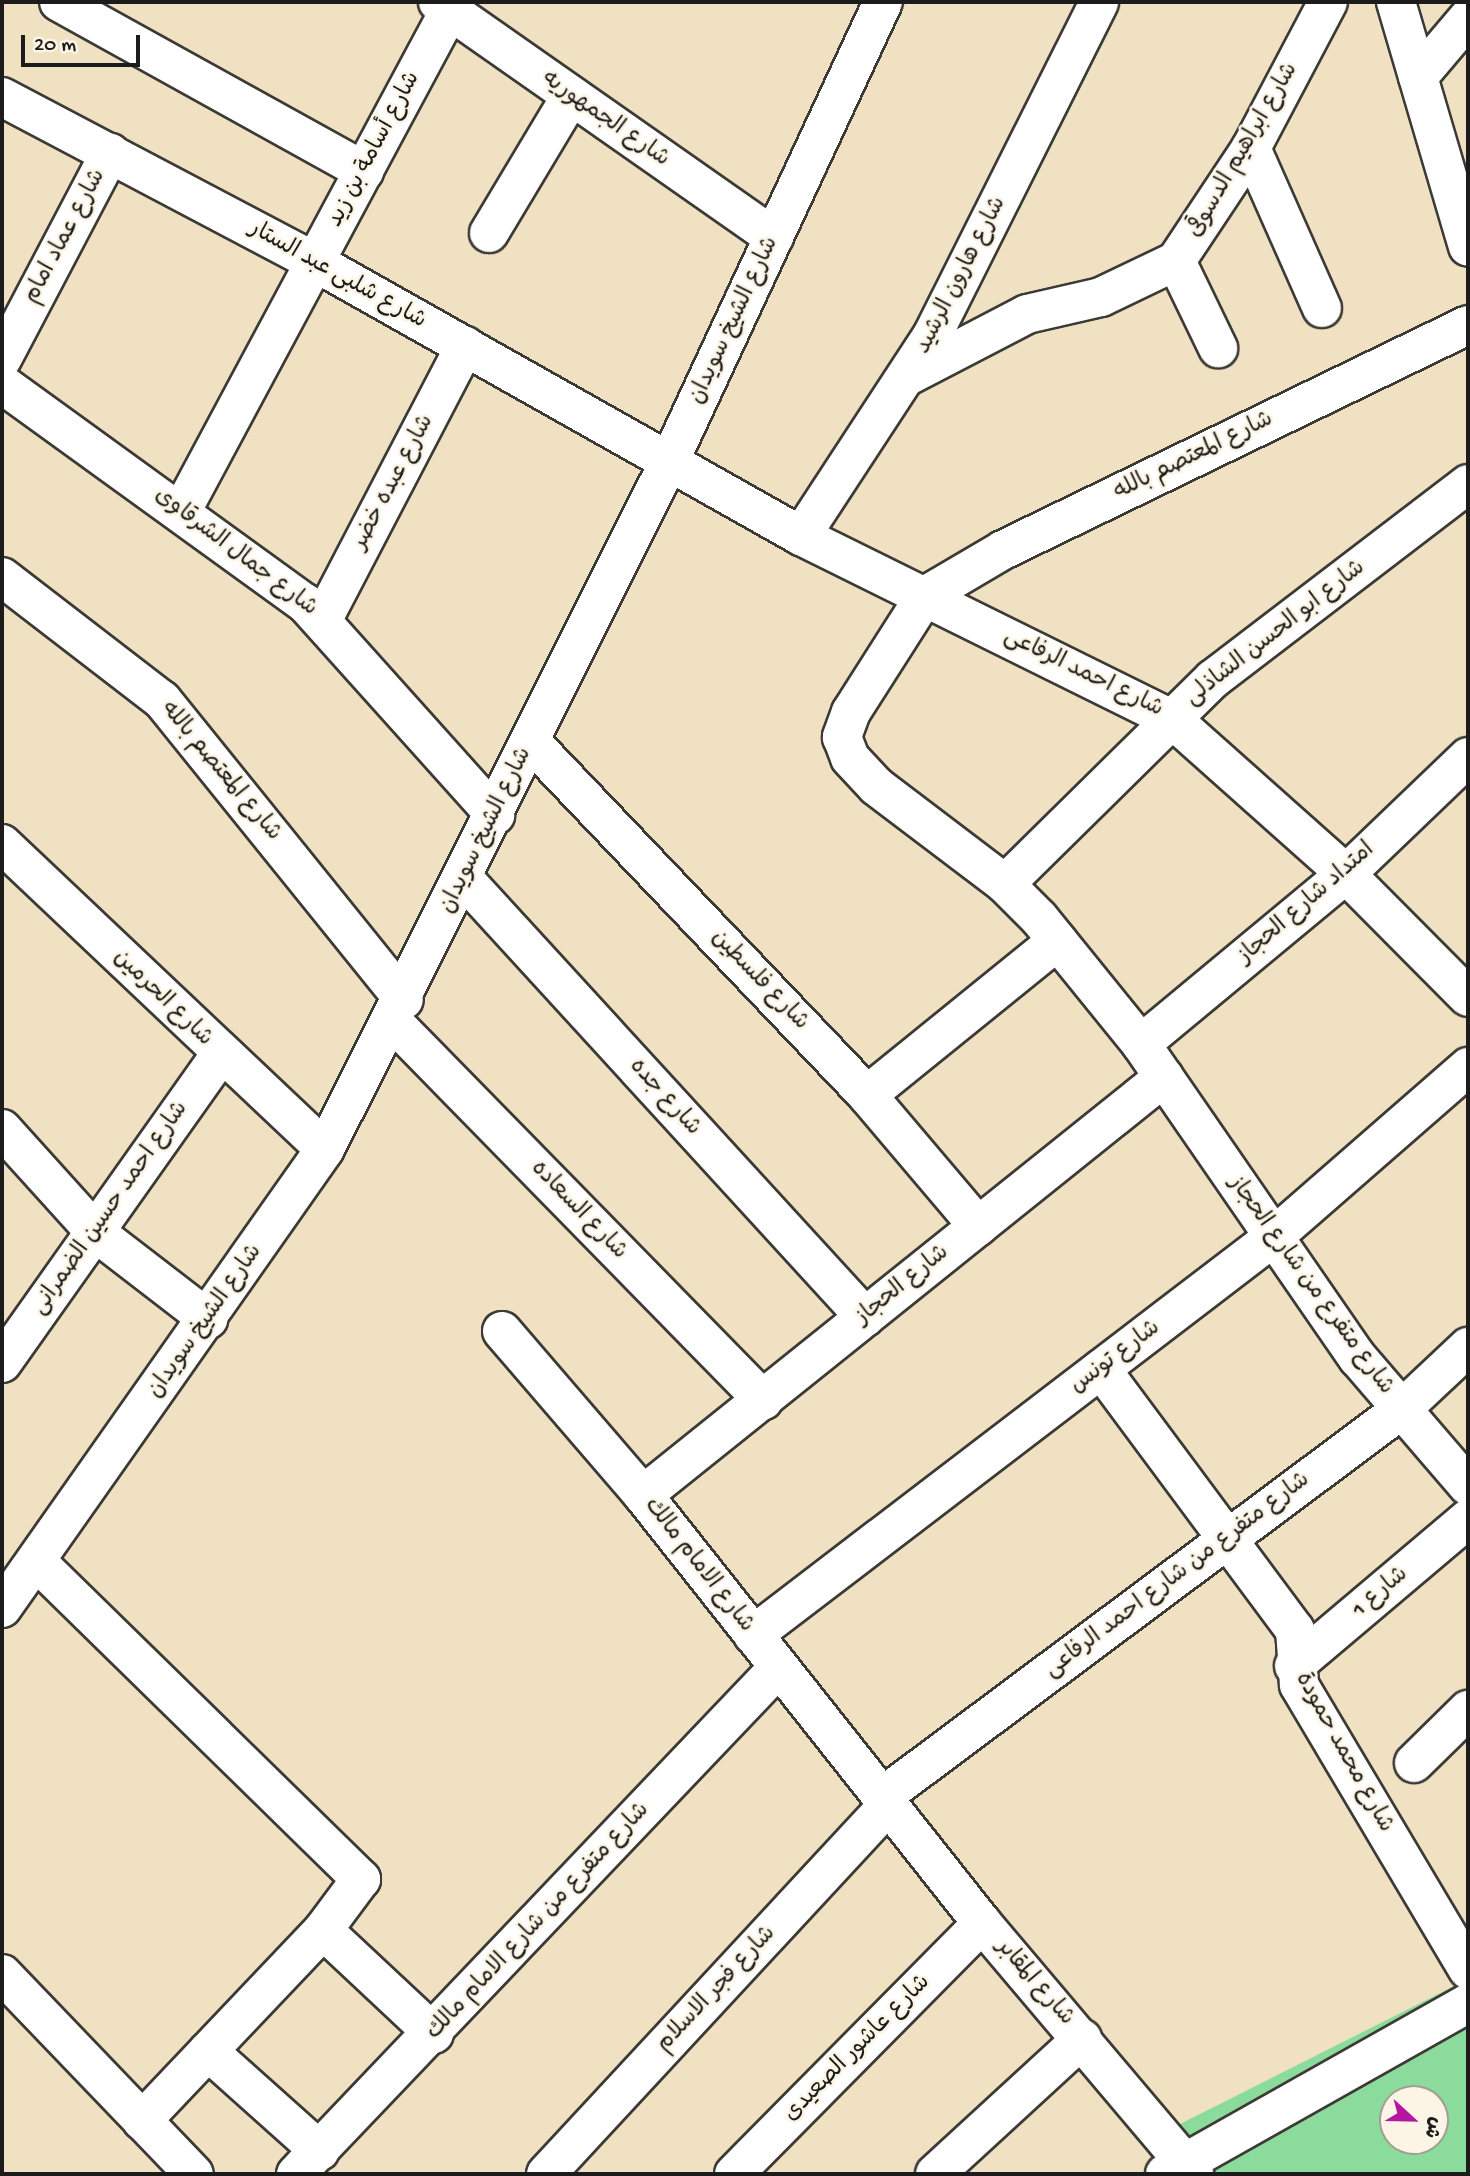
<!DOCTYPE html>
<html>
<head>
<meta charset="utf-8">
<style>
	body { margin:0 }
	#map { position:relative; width:1470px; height:2176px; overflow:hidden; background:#efe1c1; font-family:"Gochi Hand","Playpen Sans Arabic",sans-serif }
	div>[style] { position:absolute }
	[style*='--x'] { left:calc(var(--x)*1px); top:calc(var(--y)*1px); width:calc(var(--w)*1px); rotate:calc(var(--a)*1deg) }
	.green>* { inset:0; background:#8bdc9c }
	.roads { filter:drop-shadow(2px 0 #3c3a35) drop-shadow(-2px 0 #3c3a35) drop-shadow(0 2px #3c3a35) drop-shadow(0 -2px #3c3a35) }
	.minor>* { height:38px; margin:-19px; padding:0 19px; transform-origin:19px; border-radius:19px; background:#fff }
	span { translate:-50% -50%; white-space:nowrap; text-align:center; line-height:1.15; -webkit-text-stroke:5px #fcf5e5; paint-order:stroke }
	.street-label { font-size:23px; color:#1c1c1c }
	.frame { position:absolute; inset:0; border:4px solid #1c1c1c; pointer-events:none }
	.north { position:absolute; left:1379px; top:2085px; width:70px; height:70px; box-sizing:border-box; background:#fcf5e5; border:2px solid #a29e95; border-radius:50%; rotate:112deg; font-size:19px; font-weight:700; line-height:28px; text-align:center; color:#1c1c1c }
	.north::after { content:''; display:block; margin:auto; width:24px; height:32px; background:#b5179e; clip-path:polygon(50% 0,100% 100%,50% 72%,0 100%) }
	.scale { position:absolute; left:21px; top:35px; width:119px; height:32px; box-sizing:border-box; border:4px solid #1c1c1c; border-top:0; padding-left:9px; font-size:21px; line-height:24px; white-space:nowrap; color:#1c1c1c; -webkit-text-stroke:5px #fcf5e5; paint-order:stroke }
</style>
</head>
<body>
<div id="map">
	<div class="green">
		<div style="clip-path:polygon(evenodd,1468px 1979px,1468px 2174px,1209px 2174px,1174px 2127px,1468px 1979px,1393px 2099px,1435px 2099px,1435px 2141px,1393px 2141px,1393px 2099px)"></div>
	</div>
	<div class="roads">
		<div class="minor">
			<div style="--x:59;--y:2;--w:349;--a:29"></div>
			<div style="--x:438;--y:2;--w:410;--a:35"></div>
			<div style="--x:1396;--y:2;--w:255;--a:73.6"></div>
			<div style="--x:1418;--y:77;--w:77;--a:-49.7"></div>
			<div style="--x:2;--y:97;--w:354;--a:27.8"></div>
			<div style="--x:315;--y:262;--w:558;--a:29.41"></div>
			<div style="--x:801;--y:536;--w:414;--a:26.3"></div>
			<div style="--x:1172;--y:719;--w:233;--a:41.7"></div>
			<div style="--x:1346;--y:874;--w:173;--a:45.2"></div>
			<div style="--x:1251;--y:148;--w:175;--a:66.1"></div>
			<div style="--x:489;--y:233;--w:160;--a:-59.1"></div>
			<div style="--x:1176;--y:261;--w:97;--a:64.2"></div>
			<div style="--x:1468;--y:325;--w:517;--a:154.18"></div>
			<div style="--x:1003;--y:550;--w:91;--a:149.5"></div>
			<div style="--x:925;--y:596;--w:138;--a:122.5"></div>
			<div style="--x:851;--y:712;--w:27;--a:110"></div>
			<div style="--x:842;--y:737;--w:22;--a:69"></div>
			<div style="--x:850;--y:758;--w:38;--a:47"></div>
			<div style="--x:876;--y:786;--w:162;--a:37.2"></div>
			<div style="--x:1005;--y:884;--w:48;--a:45"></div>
			<div style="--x:1039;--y:918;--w:162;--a:51"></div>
			<div style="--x:1141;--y:1044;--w:382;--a:55.4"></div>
			<div style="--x:1358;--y:1358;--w:169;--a:49.3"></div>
			<div style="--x:2;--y:359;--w:233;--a:-62.3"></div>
			<div style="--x:908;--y:376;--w:134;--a:-27.5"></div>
			<div style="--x:1027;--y:314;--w:76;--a:-12.9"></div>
			<div style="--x:1101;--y:297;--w:83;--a:-25.6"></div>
			<div style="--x:1176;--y:261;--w:136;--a:-56.4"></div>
			<div style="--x:1251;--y:148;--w:165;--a:-62.2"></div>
			<div style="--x:2;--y:384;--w:374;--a:35.9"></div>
			<div style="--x:305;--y:603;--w:285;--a:48.1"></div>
			<div style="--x:181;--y:512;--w:578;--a:-61.84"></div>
			<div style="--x:801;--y:536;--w:241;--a:-56.8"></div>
			<div style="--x:933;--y:334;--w:371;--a:-63.4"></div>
			<div style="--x:2;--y:577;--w:202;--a:37.6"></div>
			<div style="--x:162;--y:700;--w:385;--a:51.1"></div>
			<div style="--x:323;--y:619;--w:308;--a:-62.5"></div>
			<div style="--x:531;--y:742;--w:487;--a:46.4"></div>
			<div style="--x:867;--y:1095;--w:172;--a:49.7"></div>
			<div style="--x:2;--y:844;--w:444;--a:43.4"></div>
			<div style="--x:464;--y:879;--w:594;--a:47.53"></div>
			<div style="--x:1005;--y:884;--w:292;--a:-44.6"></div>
			<div style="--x:1213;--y:679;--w:321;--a:-37.4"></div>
			<div style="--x:394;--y:1023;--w:528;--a:45.61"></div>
			<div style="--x:1141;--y:1044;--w:266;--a:-39.7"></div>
			<div style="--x:1346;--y:874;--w:169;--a:-43.8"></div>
			<div style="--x:867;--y:1095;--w:245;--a:-39"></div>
			<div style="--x:2;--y:1129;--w:139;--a:47.9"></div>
			<div style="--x:95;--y:1232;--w:143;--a:37.6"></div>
			<div style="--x:502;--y:1331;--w:216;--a:49.3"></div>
			<div style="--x:643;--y:1495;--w:546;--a:51.62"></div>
			<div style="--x:982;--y:1923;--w:329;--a:49.8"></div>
			<div style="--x:2;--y:1363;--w:377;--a:-54.7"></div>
			<div style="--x:1101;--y:1369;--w:325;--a:53.4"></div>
			<div style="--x:1295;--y:1630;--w:55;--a:85.8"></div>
			<div style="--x:1299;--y:1685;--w:331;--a:59.3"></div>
			<div style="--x:643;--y:1495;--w:668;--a:-38.74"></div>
			<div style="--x:36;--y:1561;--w:455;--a:44.4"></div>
			<div style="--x:361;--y:1879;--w:64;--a:126.7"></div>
			<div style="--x:323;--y:1930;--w:263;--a:133.5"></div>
			<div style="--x:2;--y:1608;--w:561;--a:-54.87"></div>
			<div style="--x:325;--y:1149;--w:771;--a:-63.4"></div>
			<div style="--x:670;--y:460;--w:505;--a:-65.06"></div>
			<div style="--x:753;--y:1635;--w:652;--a:-37.4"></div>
			<div style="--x:1271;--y:1239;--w:262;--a:-41.1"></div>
			<div style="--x:1294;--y:1666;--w:228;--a:-40.2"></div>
			<div style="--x:1414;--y:1763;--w:76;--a:-44.5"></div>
			<div style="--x:882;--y:1797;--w:649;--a:-36.73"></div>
			<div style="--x:1402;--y:1409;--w:91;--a:-43.2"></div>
			<div style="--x:323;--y:1930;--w:152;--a:43.1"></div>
			<div style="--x:2;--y:1974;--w:277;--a:46.2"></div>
			<div style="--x:208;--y:2051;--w:150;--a:41.8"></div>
			<div style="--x:296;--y:2174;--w:700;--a:-46.39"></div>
			<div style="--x:546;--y:2174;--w:503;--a:-47.17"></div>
			<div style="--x:734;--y:2174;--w:353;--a:-45.3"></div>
			<div style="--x:935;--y:2174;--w:200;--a:-42.6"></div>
			<div style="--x:1165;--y:2174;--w:348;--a:-29.4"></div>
		</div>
	</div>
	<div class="street-label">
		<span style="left:605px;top:120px;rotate:35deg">شارع الجمهوريه</span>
		<span style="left:375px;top:150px;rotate:-62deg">شارع أسامة بن زيد</span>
		<span style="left:1244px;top:151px;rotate:-60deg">شارع ابراهيم الدسوقى</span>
		<span style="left:66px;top:237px;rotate:-62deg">شارع عماد امام</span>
		<span style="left:337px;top:276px;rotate:29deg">شارع شلبى عبد الستار</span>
		<span style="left:962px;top:276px;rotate:-63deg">شارع هارون الرشيد</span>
		<span style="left:735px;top:321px;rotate:-65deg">شارع الشيخ سويدان</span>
		<span style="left:1194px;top:457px;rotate:-26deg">شارع المعتصم بالله</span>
		<span style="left:394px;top:483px;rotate:-62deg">شارع عبده خضر</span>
		<span style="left:235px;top:553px;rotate:37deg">شارع جمال الشرقاوى</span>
		<span style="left:1276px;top:634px;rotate:-38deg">شارع ابو الحسن الشاذلى</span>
		<span style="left:1083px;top:674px;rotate:26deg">شارع احمد الرفاعى</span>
		<span style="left:220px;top:772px;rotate:50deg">شارع المعتصم بالله</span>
		<span style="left:487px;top:831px;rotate:-64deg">شارع الشيخ سويدان</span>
		<span style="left:1307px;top:904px;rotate:-41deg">امتداد شارع الحجاز</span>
		<span style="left:759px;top:981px;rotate:46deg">شارع فلسطين</span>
		<span style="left:162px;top:999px;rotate:44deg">شارع الحرمين</span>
		<span style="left:664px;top:1098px;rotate:48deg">شارع جده</span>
		<span style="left:111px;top:1209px;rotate:-55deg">شارع احمد حسين الضمرانى</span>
		<span style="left:578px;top:1211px;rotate:46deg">شارع السعاده</span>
		<span style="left:903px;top:1286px;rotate:-39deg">شارع الحجاز</span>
		<span style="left:1310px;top:1286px;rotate:54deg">شارع متفرع من شارع الحجاز</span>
		<span style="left:206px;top:1322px;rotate:-55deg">شارع الشيخ سويدان</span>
		<span style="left:1116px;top:1358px;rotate:-37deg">شارع تونس</span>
		<span style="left:698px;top:1566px;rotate:52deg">شارع الامام مالك</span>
		<span style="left:1178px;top:1576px;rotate:-37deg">شارع متفرع من شارع احمد الرفاعى</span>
		<span style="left:1381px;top:1593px;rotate:-40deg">شارع 1</span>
		<span style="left:1343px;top:1753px;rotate:61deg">شارع محمد حمودة</span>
		<span style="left:539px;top:1922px;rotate:-47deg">شارع متفرع من شارع الامام مالك</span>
		<span style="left:1034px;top:1983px;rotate:49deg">شارع المقابر</span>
		<span style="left:717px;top:1990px;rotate:-47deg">شارع فجر الاسلام</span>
		<span style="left:858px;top:2049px;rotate:-45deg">شارع عاشور الصعيدى</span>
	</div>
	<div class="frame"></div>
	<div class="north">ش</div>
	<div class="scale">20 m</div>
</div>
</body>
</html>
